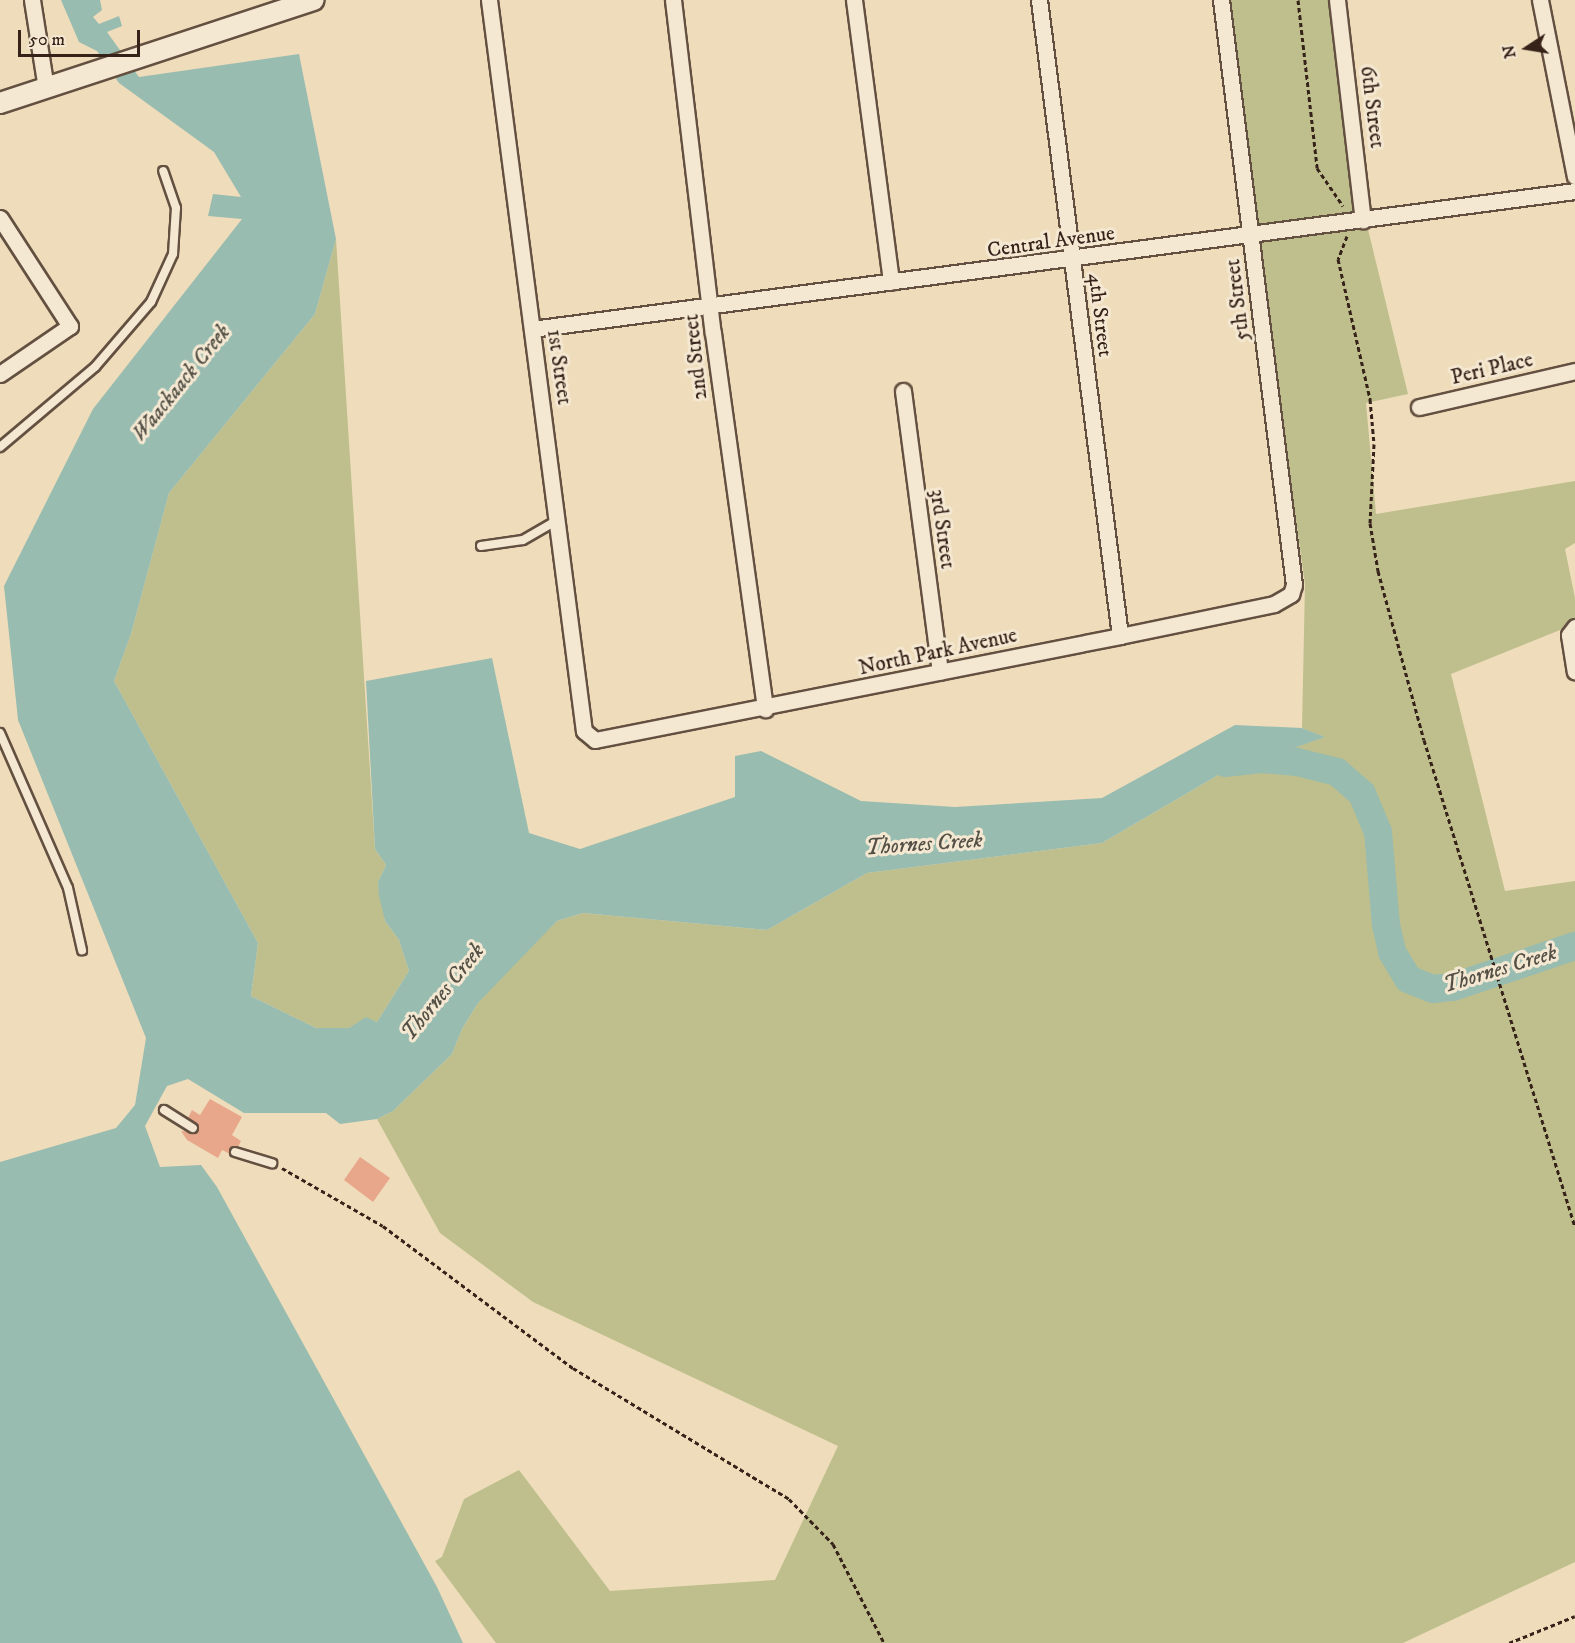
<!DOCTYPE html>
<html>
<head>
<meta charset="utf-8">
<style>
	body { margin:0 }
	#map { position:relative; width:1575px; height:1643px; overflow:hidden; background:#eedcba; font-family:"IM FELL DW Pica",serif }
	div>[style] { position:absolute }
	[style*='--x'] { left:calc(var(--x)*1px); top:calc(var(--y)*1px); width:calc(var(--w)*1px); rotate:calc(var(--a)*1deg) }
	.green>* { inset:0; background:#bebf8c }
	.water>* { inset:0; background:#99bcb0 }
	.river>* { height:28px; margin:-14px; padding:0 14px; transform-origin:14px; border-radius:14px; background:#99bcb0 }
	.building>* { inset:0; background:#e8a78a }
	.path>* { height:3px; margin-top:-1.5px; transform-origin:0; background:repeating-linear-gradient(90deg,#362219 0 4.5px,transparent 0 7.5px) }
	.roads { filter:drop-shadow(2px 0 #645041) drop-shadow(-2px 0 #645041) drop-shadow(0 2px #645041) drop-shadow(0 -2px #645041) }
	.service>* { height:8px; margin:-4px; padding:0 4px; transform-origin:4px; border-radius:4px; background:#f4e8d2 }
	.minor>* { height:15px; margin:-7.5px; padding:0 7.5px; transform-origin:7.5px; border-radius:7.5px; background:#f4e8d2 }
	.tertiary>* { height:20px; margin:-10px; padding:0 10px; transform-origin:10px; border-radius:10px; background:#f4e8d2 }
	span { translate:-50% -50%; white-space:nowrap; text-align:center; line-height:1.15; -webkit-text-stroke:6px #f4e8d2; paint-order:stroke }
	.street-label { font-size:21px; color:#362219 }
	.water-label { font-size:22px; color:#545046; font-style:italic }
	.north { position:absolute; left:1497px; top:18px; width:60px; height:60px; -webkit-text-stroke:4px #f4e8d2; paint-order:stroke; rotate:258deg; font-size:16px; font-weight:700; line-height:24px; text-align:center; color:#362219 }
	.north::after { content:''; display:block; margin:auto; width:21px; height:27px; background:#362219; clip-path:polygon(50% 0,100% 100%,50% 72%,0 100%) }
	.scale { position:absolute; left:18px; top:30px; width:122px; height:27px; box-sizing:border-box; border:3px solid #362219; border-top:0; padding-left:8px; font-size:18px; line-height:21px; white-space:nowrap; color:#362219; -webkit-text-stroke:4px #f4e8d2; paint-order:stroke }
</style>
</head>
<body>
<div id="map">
	<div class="green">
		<div style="clip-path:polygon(1222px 0,1347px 0,1365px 217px,1408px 394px,1366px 403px,1376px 514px,1575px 481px,1575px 543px,1565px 549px,1575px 598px,1575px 624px,1451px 674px,1505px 891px,1575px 881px,1575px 1562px,1403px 1643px,496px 1643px,435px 1561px,442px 1557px,464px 1499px,519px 1470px,610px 1591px,775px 1580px,838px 1446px,533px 1302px,440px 1233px,377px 1119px,393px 1111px,452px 1054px,462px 1029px,478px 1003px,515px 962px,557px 921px,583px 913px,767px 930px,867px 873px,1102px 843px,1220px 774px,1324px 737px,1302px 728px,1305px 584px)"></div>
		<div style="clip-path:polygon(336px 239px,375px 849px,386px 865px,378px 882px,385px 921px,399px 940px,409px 971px,377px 1022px,366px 1018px,349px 1028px,316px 1028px,251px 996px,258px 943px,114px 681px,131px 634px,169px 493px,315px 314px)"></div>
	</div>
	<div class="water">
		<div style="clip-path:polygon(61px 0,100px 0,102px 10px,93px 17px,99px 24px,119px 16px,122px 26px,107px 32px,139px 77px,299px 54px,336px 239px,315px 314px,169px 493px,131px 634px,114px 681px,258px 943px,251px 996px,316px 1028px,349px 1028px,366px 1017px,377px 1022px,409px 971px,399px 940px,385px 921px,379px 896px,378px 882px,386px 865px,375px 849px,366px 681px,492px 658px,529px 833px,580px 849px,735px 797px,735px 756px,761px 751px,861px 801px,955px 807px,1102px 798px,1235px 725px,1302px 728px,1325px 737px,1220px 774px,1102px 843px,867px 873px,767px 930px,583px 913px,557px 921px,478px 1003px,462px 1029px,452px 1054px,393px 1111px,377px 1119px,340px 1124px,326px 1113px,244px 1113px,188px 1079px,167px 1086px,145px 1126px,160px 1167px,201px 1165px,217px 1187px,437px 1587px,463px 1643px,0 1643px,0 1162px,116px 1128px,135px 1105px,146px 1038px,18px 720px,4px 586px,93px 409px,242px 219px,208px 216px,213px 194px,241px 197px,214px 152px,119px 83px,97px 51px,79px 42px)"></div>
	</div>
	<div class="river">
		<div style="--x:1225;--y:763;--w:37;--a:-6"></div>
		<div style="--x:1262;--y:759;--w:35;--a:5"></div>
		<div style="--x:1297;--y:762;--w:41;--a:14"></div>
		<div style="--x:1337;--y:772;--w:33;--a:41"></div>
		<div style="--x:1362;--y:794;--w:41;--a:67.2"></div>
		<div style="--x:1378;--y:832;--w:93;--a:85.1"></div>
		<div style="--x:1386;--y:925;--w:28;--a:77"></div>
		<div style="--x:1392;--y:952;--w:31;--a:59"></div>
		<div style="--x:1408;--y:979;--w:27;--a:22"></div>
		<div style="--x:1433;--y:989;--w:20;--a:-6"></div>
		<div style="--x:1453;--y:987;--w:129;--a:-18.6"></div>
	</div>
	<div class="building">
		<div style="clip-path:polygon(210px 1099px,242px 1117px,232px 1135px,241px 1141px,238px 1147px,231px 1148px,230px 1154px,222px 1150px,218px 1158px,187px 1140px,181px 1131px,198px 1132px,198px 1125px,188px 1118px,192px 1110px,200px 1115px)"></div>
		<div style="clip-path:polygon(360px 1157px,390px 1178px,373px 1202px,344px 1180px)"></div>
	</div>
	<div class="path">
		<div style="--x:1298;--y:0;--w:169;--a:83.5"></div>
		<div style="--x:1317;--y:168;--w:46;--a:55.6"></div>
		<div style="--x:1347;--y:236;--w:25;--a:111"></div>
		<div style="--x:1338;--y:259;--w:144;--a:77.1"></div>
		<div style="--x:1370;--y:399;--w:45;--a:84.9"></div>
		<div style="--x:1374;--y:444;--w:79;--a:92.9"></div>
		<div style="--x:1370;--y:523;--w:49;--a:80.5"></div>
		<div style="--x:1378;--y:571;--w:175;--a:74.8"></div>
		<div style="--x:1424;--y:740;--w:510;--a:72.77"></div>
		<div style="--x:282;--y:1168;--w:116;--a:29.9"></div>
		<div style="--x:383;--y:1226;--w:237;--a:36.8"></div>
		<div style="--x:573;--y:1368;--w:253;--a:31.2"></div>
		<div style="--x:789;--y:1499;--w:63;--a:45.6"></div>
		<div style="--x:833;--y:1544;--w:111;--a:62.7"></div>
		<div style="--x:1509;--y:1643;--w:71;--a:-22.2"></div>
	</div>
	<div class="roads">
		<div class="service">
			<div style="--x:0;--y:447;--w:124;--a:-40.1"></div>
			<div style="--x:95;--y:367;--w:86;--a:-49.3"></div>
			<div style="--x:151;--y:302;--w:53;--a:-65.4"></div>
			<div style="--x:173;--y:254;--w:46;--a:-86.3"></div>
			<div style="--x:176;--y:208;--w:39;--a:-109"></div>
			<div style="--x:481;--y:546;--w:42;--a:-8.1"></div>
			<div style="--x:523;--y:540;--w:39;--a:-30"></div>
			<div style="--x:0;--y:733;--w:169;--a:66.3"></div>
			<div style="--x:68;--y:888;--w:64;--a:77.3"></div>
			<div style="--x:164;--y:1110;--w:34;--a:32"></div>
			<div style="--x:235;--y:1152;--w:39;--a:17"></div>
		</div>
		<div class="minor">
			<div style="--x:32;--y:0;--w:89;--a:81"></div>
			<div style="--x:489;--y:0;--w:737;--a:82.6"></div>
			<div style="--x:584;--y:731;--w:14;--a:39"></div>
			<div style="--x:595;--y:740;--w:535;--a:-11.2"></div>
			<div style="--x:1120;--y:636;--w:157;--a:-11.7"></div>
			<div style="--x:1274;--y:604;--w:20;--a:-30"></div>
			<div style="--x:1291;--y:594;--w:9;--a:-72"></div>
			<div style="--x:1294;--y:585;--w:590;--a:-97.11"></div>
			<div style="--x:673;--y:0;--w:335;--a:83.2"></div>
			<div style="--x:713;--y:333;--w:380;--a:82.1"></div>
			<div style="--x:854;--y:0;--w:284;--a:82.5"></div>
			<div style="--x:1039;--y:0;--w:641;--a:82.74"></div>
			<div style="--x:1337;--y:0;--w:222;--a:83.3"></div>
			<div style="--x:1540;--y:0;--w:180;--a:78.8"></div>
			<div style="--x:0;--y:218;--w:129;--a:57.1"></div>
			<div style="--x:70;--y:326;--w:85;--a:145.6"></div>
			<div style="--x:532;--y:329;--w:1052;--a:-7.54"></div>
			<div style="--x:903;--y:391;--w:283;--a:82.5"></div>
			<div style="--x:1419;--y:407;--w:160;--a:-13"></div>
			<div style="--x:1575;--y:627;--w:10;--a:127"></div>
			<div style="--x:1569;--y:635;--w:37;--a:81"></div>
		</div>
		<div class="tertiary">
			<div style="--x:0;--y:103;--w:330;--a:-18.2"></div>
		</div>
	</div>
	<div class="street-label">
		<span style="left:1372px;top:107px;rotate:83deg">6th Street</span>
		<span style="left:1051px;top:242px;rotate:-8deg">Central Avenue</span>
		<span style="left:1238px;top:300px;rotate:-97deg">5th Street</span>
		<span style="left:1100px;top:315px;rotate:83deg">4th Street</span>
		<span style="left:696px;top:357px;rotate:-96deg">2nd Street</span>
		<span style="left:559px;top:367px;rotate:82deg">1st Street</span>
		<span style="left:1492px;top:369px;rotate:-13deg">Peri Place</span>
		<span style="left:942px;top:529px;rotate:82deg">3rd Street</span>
		<span style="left:938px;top:652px;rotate:-12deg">North Park Avenue</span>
	</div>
	<div class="water-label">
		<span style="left:181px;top:383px;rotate:-51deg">Waackaack Creek</span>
		<span style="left:924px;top:844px;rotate:-4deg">Thornes Creek</span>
		<span style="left:1500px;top:969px;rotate:-17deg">Thornes Creek</span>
		<span style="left:443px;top:992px;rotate:-51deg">Thornes Creek</span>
	</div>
	<div class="north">N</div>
	<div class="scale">50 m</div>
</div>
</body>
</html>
